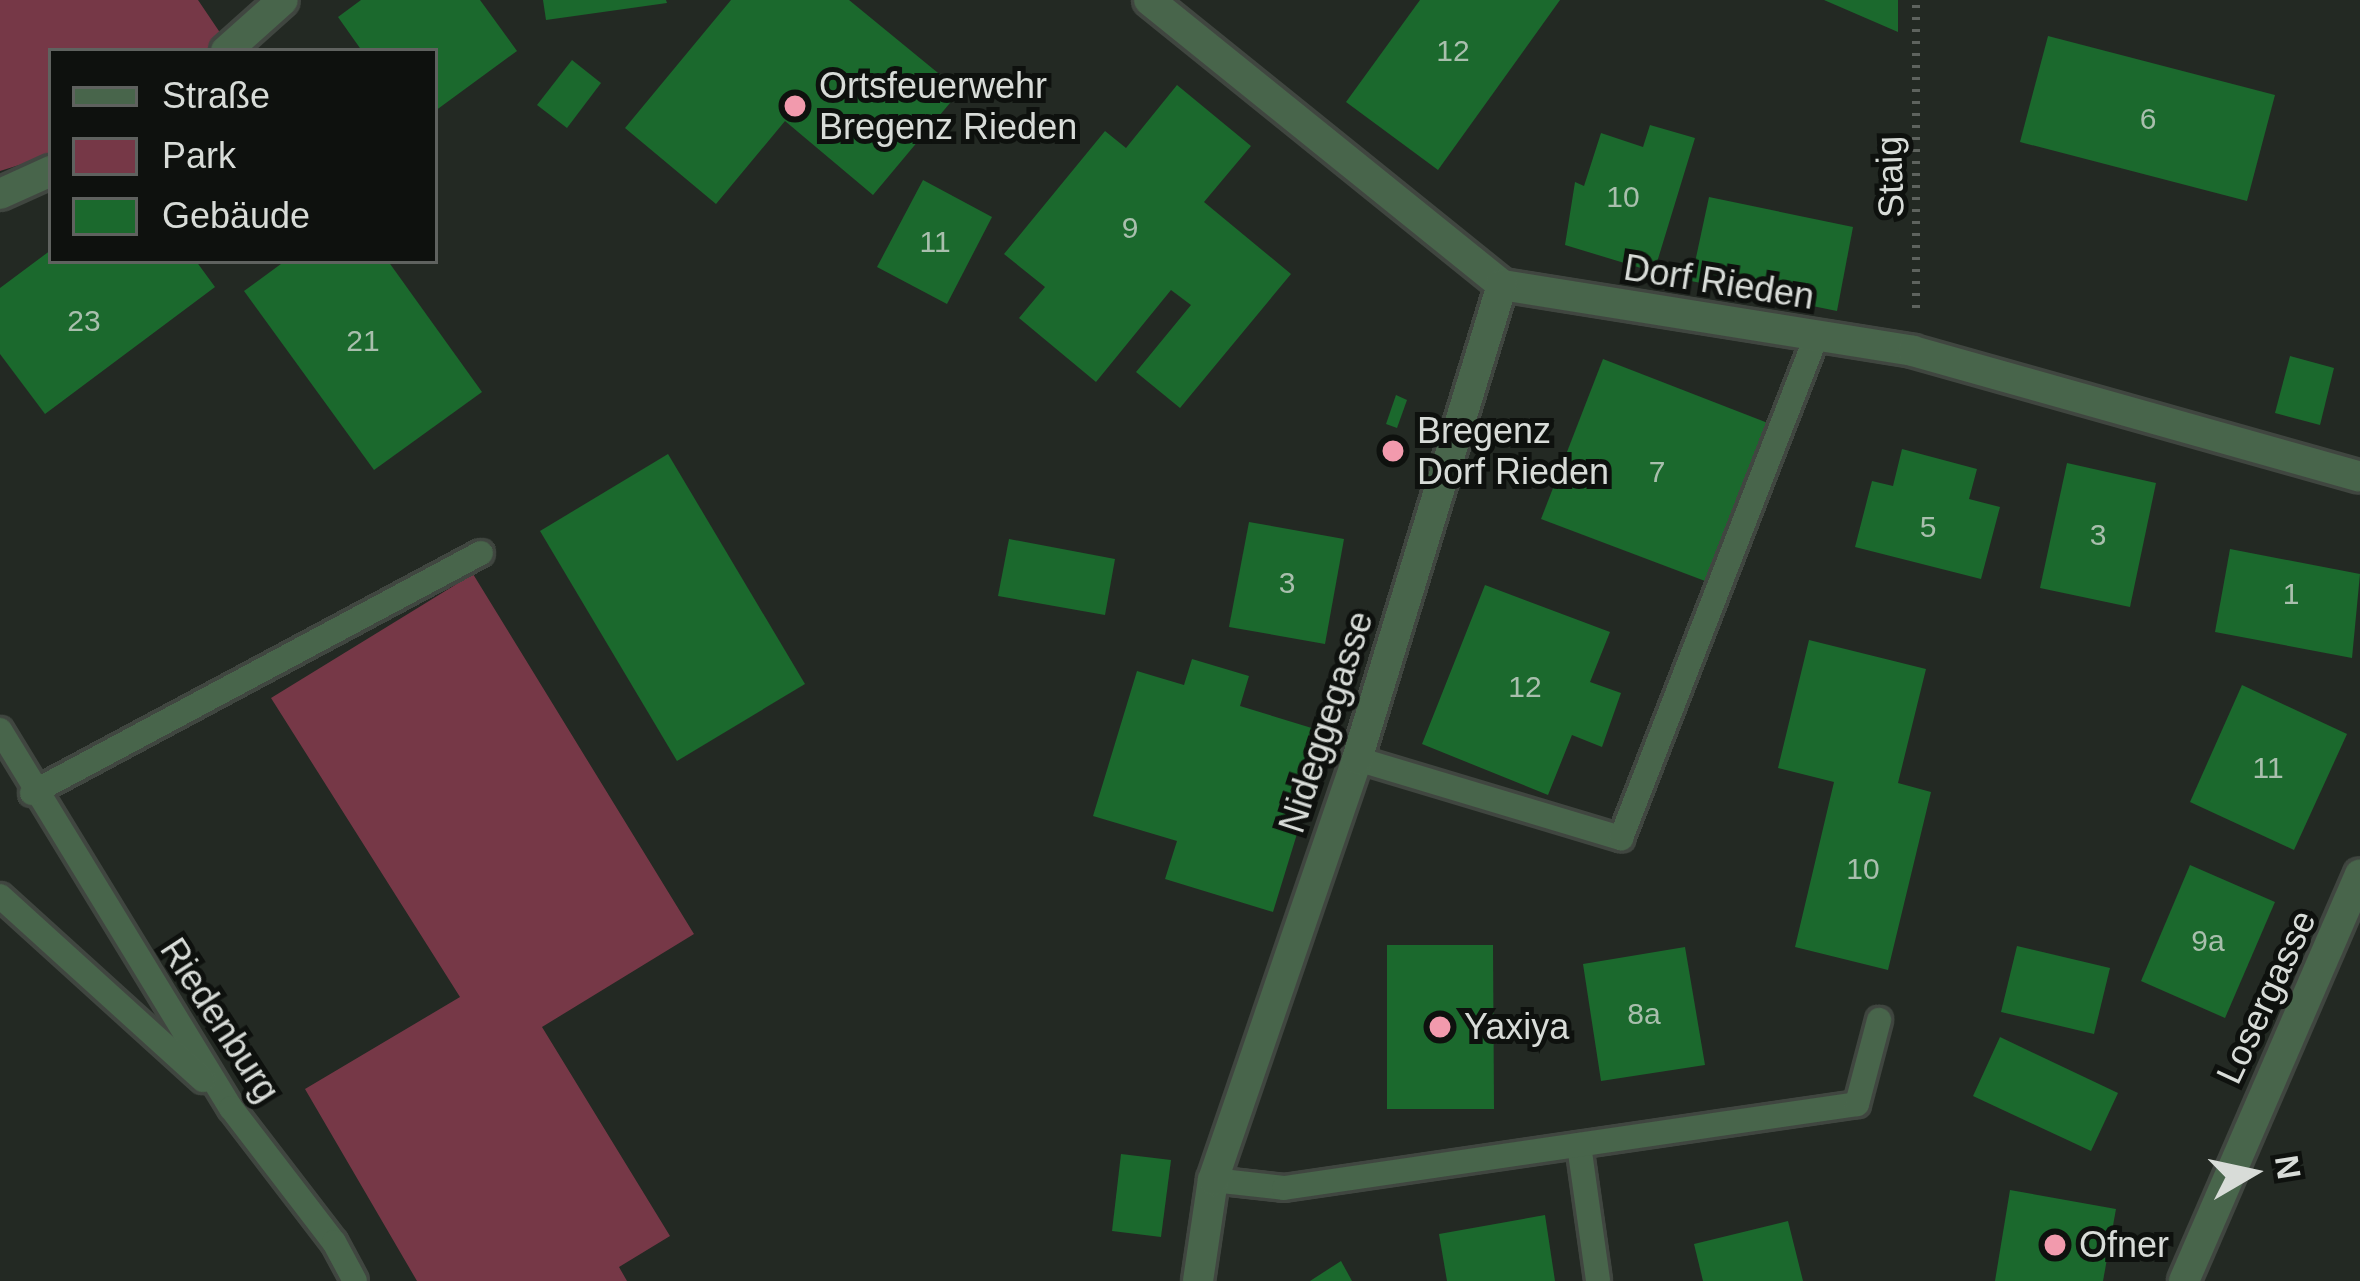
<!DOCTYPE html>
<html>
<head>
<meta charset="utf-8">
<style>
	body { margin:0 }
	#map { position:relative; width:2360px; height:1281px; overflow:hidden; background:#232923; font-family:Arial,sans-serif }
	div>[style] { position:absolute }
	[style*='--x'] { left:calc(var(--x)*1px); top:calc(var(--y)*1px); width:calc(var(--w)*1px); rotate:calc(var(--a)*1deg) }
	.green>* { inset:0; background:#763847 }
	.building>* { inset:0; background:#1b692d }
	.path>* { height:8px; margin-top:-4px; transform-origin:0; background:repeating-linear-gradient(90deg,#5e635e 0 3px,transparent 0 12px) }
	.roads { filter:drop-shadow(3px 0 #404640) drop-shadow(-3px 0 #404640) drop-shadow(0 3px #404640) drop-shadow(0 -3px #404640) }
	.service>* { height:24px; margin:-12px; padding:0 12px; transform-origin:12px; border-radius:12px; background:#48654b }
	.minor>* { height:30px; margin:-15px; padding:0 15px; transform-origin:15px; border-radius:15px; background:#48654b }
	.tertiary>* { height:30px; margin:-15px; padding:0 15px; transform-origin:15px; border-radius:15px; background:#48654b }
	.dots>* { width:33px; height:33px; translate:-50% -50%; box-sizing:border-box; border:6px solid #0e110e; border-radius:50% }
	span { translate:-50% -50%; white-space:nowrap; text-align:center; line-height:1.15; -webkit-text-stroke:10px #0e110e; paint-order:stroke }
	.number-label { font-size:30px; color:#a9bfad }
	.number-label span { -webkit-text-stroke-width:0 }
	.poi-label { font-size:36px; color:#d8dcd8 }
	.left { translate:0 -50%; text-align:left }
	.street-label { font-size:36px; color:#d8dcd8 }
	.legend { position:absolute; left:48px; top:48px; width:390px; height:216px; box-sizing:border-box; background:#0e110e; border:3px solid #5f625f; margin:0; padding:15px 21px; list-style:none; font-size:36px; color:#d8dcd8 }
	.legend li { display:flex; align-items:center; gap:24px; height:60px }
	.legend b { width:60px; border:3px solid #5f625f }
	.north { position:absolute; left:2192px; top:1113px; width:120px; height:120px; -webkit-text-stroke:9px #0e110e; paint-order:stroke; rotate:81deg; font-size:33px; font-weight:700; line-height:48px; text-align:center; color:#d8dcd8 }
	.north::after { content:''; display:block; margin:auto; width:42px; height:54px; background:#d8dcd8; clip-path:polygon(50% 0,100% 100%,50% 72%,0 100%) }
</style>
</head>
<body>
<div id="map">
	<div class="green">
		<div style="clip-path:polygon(0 0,198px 0,225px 40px,208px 51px,51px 51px,51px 155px,0 171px)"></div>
		<div style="clip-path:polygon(473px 574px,694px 934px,542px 1027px,670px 1236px,619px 1267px,627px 1281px,417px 1281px,305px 1089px,460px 997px,271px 698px)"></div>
	</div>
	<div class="building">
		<div style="clip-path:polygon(361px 0,480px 0,517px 51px,435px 111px,435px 51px,362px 51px,338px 17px)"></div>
		<div style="clip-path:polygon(543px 0,666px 0,667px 3px,546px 20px)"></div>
		<div style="clip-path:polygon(731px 0,849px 0,960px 91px,873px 195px,785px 121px,716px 204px,625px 128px)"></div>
		<div style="clip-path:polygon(1420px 0,1560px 0,1438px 170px,1346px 102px)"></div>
		<div style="clip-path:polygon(1824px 0,1898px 0,1898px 32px)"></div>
		<div style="clip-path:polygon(2048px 36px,2275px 95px,2247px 201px,2020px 142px)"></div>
		<div style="clip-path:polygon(572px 60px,601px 83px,567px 128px,537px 105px)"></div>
		<div style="clip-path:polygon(1177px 85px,1251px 146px,1204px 202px,1291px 274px,1180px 408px,1136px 372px,1191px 305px,1171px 290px,1096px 382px,1019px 318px,1045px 287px,1004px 254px,1105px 131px,1126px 148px)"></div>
		<div style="clip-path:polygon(1650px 125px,1695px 138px,1654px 272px,1565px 245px,1575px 182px,1584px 186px,1601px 133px,1643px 147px)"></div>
		<div style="clip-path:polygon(923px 180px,992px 217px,947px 304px,877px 267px)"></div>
		<div style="clip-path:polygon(1709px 197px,1853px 227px,1837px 311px,1691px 281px)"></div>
		<div style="clip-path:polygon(51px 250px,51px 261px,196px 261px,215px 287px,45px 414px,0 354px,0 288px)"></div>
		<div style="clip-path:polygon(285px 261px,388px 261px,482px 392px,374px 470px,244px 291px)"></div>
		<div style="clip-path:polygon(2290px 356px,2334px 368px,2320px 425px,2275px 413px)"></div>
		<div style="clip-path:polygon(1603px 359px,1773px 425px,1713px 584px,1541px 519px)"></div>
		<div style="clip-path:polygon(1396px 395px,1407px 400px,1397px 428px,1386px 424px)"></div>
		<div style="clip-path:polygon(1902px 449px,1977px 469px,1969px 499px,2000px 507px,1981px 579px,1855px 547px,1872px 481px,1893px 486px)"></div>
		<div style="clip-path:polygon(668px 454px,805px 684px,677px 761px,540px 531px)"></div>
		<div style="clip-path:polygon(2067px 463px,2156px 483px,2130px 607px,2040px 588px)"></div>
		<div style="clip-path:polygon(1249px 522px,1344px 539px,1325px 644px,1229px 627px)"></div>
		<div style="clip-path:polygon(1009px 539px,1115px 559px,1105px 615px,998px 596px)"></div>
		<div style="clip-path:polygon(2230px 549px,2360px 574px,2352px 658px,2215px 632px)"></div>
		<div style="clip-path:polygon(1485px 585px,1610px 632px,1590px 682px,1621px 693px,1602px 747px,1572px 735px,1548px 795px,1422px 744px)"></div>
		<div style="clip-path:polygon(1809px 640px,1926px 669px,1898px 783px,1931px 792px,1888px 970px,1795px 947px,1834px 782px,1778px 768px)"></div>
		<div style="clip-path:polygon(1192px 659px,1249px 676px,1240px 706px,1328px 733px,1273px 912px,1165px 879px,1177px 841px,1093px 816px,1137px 671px,1184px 685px)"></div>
		<div style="clip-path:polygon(2242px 685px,2347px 734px,2294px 850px,2190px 802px)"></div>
		<div style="clip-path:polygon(2190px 865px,2275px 902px,2225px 1018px,2141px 981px)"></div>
		<div style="clip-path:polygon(1387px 945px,1493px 945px,1494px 1109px,1387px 1109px)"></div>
		<div style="clip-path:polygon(2017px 946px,2110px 968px,2094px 1034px,2001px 1012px)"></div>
		<div style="clip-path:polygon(1685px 947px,1705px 1065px,1601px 1081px,1583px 964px)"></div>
		<div style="clip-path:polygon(2000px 1037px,2118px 1093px,2091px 1151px,1973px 1096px)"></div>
		<div style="clip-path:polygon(1121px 1154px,1171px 1160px,1161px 1237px,1112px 1231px)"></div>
		<div style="clip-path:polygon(2010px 1190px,2116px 1209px,2103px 1281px,1995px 1281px)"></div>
		<div style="clip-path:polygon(1545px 1215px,1555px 1281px,1447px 1281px,1439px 1234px)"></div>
		<div style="clip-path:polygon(1788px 1221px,1803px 1281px,1703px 1281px,1694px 1244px)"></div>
		<div style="clip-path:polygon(1341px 1261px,1352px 1281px,1310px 1281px)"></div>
	</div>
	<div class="path">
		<div style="--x:1916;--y:308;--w:308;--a:-90"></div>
	</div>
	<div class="roads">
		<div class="service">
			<div style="--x:0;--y:730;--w:443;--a:58.6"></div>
			<div style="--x:231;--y:1108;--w:169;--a:52.5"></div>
			<div style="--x:334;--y:1242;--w:44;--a:61.7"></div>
			<div style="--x:1357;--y:759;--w:276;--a:16.7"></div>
			<div style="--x:1621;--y:838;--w:538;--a:-68.73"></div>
			<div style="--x:32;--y:793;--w:509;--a:-28.13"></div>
			<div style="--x:0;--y:896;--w:274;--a:42.2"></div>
			<div style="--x:1579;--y:1145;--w:137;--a:82"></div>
			<div style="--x:1213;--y:1180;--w:71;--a:6.4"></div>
			<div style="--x:1284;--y:1188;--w:579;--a:-8.34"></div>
			<div style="--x:1857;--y:1104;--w:87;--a:-75.3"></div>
		</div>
		<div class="minor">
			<div style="--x:226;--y:51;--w:76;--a:-41.8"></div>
			<div style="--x:0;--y:194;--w:56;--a:-24.3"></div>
			<div style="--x:2184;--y:1281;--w:443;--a:-66.6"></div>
		</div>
		<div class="tertiary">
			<div style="--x:1149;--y:0;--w:454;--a:38.9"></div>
			<div style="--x:1502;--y:285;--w:416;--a:9.1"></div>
			<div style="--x:1913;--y:351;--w:464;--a:15.7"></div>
			<div style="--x:1198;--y:1281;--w:102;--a:-81.6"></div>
			<div style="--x:1213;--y:1180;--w:445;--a:-71.1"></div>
			<div style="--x:1357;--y:759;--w:496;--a:-73"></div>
		</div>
	</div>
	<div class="dots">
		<div style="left:795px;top:106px;background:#f29aad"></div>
		<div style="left:1393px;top:451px;background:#f29aad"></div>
		<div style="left:1440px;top:1027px;background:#f29aad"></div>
		<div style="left:2055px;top:1245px;background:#f29aad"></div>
	</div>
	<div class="number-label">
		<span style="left:1453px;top:51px">12</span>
		<span style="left:2148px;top:119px">6</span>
		<span style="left:1623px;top:197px">10</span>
		<span style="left:1130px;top:228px">9</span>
		<span style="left:935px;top:242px">11</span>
		<span style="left:84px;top:321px">23</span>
		<span style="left:363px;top:341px">21</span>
		<span style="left:1657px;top:472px">7</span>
		<span style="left:1928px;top:527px">5</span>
		<span style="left:2098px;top:535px">3</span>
		<span style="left:1287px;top:583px">3</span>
		<span style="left:2291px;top:594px">1</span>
		<span style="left:1525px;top:687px">12</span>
		<span style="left:2268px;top:768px">11</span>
		<span style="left:1863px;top:869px">10</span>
		<span style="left:2208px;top:941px">9a</span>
		<span style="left:1644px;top:1014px">8a</span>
	</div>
	<div class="poi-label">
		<span class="left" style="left:819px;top:106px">Ortsfeuerwehr<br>Bregenz Rieden</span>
		<span class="left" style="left:1417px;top:451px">Bregenz<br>Dorf Rieden</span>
		<span class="left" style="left:1464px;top:1027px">Yaxiya</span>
		<span class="left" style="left:2079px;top:1245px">Ofner</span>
	</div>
	<div class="street-label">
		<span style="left:1890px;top:177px;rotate:-92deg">Staig</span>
		<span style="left:1719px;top:282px;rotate:9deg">Dorf Rieden</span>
		<span style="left:1326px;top:722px;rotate:-72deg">Nideggegasse</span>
		<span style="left:2266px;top:997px;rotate:-65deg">Losergasse</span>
		<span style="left:220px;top:1020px;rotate:57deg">Riedenburg</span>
	</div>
	<ul class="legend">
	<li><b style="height:15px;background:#48654b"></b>Straße</li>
	<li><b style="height:33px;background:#763847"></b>Park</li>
	<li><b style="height:33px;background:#1b692d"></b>Gebäude</li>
	</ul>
	<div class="north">N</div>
</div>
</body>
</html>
